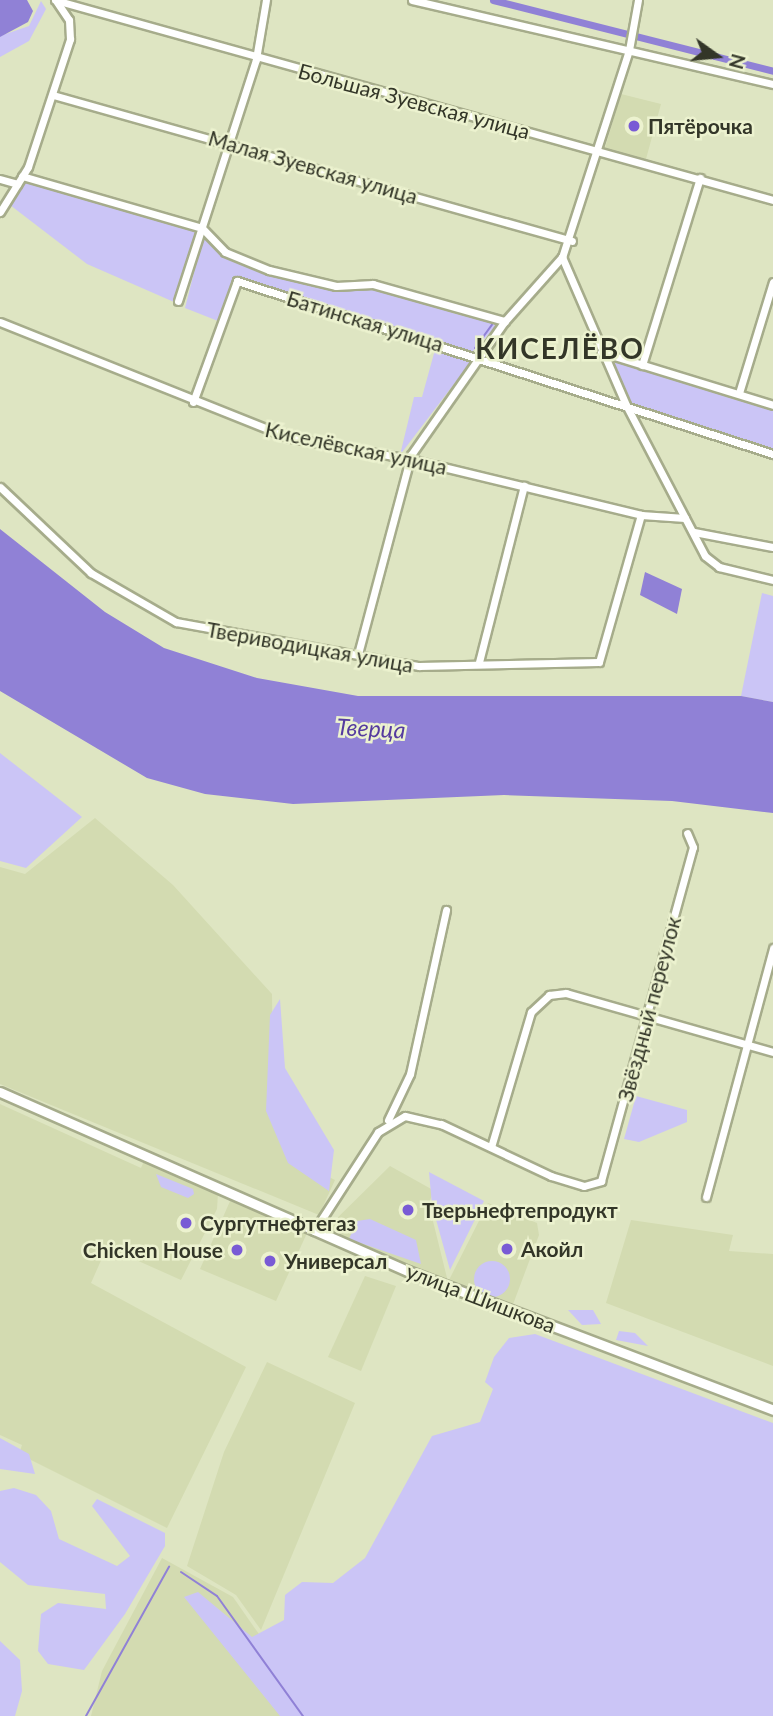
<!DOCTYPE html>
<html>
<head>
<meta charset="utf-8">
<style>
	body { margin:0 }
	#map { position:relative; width:773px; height:1716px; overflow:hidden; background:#dee5c2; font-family:Lato,sans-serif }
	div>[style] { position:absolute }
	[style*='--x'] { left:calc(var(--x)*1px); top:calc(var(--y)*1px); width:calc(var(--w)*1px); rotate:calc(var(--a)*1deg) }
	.built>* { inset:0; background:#d3dbb1 }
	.green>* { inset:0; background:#cbc5f6 }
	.round { border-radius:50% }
	.water>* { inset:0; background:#9081d6 }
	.stream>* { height:2px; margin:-1px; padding:0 1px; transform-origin:1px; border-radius:1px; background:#9081d6 }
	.canal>* { height:7px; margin:-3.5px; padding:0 3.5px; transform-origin:3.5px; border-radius:3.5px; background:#9081d6 }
	.roads { filter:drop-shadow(2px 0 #a6ac8b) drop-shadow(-2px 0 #a6ac8b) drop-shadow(0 2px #a6ac8b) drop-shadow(0 -2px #a6ac8b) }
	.minor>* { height:7px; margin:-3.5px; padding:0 3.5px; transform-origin:3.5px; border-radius:3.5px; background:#fff }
	.major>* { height:9px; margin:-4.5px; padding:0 4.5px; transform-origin:4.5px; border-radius:4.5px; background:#fff }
	.dots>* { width:19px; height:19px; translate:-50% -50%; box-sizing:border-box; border:4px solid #ecf2cf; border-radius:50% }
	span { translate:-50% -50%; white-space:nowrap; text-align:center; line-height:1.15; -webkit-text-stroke:5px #ecf2cf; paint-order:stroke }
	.street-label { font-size:21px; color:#333628 }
	.poi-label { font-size:21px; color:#333628; font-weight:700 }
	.left { translate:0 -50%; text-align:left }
	.right { translate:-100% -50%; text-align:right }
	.water-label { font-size:23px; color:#553b9f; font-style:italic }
	.district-label { font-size:28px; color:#333628; font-weight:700; letter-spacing:2px }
	.north { position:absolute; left:682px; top:21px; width:70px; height:70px; -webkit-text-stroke:5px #ecf2cf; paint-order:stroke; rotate:105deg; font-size:19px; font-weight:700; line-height:28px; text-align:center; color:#333628 }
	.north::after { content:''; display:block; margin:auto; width:24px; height:32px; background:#333628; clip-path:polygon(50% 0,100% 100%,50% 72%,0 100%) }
</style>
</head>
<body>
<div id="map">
	<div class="built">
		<div style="clip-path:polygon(621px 94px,661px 104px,646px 159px,605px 148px)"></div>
		<div style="clip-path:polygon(95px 818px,173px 885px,272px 994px,273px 1075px,307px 1166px,335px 1180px,319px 1215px,0 1084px,0 867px,25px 874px)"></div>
		<div style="clip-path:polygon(0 1104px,141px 1168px,144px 1161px,218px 1193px,217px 1209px,181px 1280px,107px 1247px,91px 1283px,246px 1367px,167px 1528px,19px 1454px,22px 1445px,0 1435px)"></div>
		<div style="clip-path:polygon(390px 1166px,433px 1190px,429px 1205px,448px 1282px,488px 1203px,537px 1223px,539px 1235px,512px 1307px,448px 1283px,324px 1231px)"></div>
		<div style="clip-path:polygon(231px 1199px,307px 1233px,276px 1301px,200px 1269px)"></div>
		<div style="clip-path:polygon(631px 1220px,733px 1235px,729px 1251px,773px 1254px,773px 1366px,606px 1303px)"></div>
		<div style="clip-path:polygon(365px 1276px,396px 1286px,361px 1371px,328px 1357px)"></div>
		<div style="clip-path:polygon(267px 1362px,355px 1403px,261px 1630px,236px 1595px,187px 1566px,224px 1452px)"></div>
		<div style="clip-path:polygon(162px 1558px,233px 1597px,316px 1716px,91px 1716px,102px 1671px)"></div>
	</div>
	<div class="green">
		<div style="clip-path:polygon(41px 1px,46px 9px,29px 41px,0 57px,0 36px,29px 26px)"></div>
		<div style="clip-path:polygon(24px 179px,200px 233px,174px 302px,87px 264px,10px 205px)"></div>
		<div style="clip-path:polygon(204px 233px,224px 254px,335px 288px,374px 287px,456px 314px,501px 321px,472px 352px,237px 279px,218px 321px,185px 308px)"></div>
		<div style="clip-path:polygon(436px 346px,473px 359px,400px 455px,414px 397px,422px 397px)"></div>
		<div style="clip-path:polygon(621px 361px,773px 407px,773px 449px,631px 408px,611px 364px)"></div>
		<div style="clip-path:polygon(762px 593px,773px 596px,773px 702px,741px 696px)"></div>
		<div style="clip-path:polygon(0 753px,82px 817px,26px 868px,0 861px)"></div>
		<div style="clip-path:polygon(280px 999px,285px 1068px,334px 1150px,329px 1191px,288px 1163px,266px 1111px,270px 1015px)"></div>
		<div style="clip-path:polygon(636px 1096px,687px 1110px,687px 1122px,639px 1142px,624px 1139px)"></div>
		<div style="clip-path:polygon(429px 1172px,484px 1201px,450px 1270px,432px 1205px)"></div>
		<div style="clip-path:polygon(156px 1174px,193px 1189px,194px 1194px,188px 1198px,161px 1187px)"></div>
		<div style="clip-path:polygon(370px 1219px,416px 1240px,421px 1264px,349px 1239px,357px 1221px)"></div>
		<div class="round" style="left:474px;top:1261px;width:36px;height:36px"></div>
		<div style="clip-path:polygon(568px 1310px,593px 1310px,601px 1324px,582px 1325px)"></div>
		<div style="clip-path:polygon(619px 1331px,635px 1333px,648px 1346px,616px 1340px)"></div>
		<div style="clip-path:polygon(535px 1334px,773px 1423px,773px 1716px,280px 1716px,184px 1597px,198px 1592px,252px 1637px,284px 1620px,285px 1595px,302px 1582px,333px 1583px,365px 1558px,432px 1436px,480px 1422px,493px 1389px,485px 1382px,494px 1357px,509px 1338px)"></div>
		<div style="clip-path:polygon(0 1438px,29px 1454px,35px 1474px,0 1469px)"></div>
		<div style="clip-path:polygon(14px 1488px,36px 1495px,51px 1511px,59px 1539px,117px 1566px,130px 1556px,92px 1506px,97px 1499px,165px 1533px,165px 1546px,125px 1614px,84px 1670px,48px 1664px,38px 1651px,41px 1614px,58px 1603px,106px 1609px,105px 1594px,28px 1585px,0 1562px,0 1491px)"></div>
		<div style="clip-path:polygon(0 1641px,20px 1660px,22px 1691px,15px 1716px,0 1716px)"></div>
	</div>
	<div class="water">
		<div style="clip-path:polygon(0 0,27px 0,33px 11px,28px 22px,0 37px)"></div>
		<div style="clip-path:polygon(0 529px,105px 612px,164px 648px,257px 678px,358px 696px,741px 696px,773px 702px,773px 813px,672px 801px,504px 795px,293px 804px,205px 794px,147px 778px,0 691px)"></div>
		<div style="clip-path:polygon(645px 572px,682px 589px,677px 614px,640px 595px)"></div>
	</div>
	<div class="stream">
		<div style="--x:475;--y:348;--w:29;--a:-54"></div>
		<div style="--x:181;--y:1572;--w:43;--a:33.7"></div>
		<div style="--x:217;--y:1596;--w:148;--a:54.4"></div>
		<div style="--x:86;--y:1716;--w:171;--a:-60.9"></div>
	</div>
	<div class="canal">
		<div style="--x:493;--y:0;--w:289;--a:14.2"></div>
	</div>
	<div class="roads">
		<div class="minor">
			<div style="--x:55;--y:0;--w:745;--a:15.57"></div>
			<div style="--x:412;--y:0;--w:371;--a:13.1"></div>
			<div style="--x:638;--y:0;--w:51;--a:100.2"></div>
			<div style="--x:629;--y:50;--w:218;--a:107.9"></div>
			<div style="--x:562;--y:257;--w:161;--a:66.6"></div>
			<div style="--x:626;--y:405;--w:170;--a:62.4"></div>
			<div style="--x:705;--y:556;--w:18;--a:38"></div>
			<div style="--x:719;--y:567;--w:56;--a:13.5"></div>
			<div style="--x:53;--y:95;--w:539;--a:15.71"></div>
			<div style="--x:22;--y:176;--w:187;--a:16.1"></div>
			<div style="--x:202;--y:228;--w:33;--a:46"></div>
			<div style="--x:225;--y:252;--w:48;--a:22.2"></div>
			<div style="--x:269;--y:270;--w:69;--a:13.4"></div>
			<div style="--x:336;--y:286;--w:37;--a:-3"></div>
			<div style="--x:373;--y:284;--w:137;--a:15.7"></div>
			<div style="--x:0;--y:179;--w:18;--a:16"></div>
			<div style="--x:0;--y:212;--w:53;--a:-58.1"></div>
			<div style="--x:28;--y:167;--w:135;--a:-71.8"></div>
			<div style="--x:70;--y:39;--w:19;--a:-93"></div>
			<div style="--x:69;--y:20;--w:22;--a:-124"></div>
			<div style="--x:178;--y:301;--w:254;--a:-72.1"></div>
			<div style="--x:256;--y:59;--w:60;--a:-80.4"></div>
			<div style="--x:0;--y:322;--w:312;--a:21.8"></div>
			<div style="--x:290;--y:438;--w:122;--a:9.9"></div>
			<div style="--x:410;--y:459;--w:238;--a:13.6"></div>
			<div style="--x:641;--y:515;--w:44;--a:3.9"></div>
			<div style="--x:601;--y:352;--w:180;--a:17.1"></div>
			<div style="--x:642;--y:365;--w:196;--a:-72.8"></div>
			<div style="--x:739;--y:393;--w:116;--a:-73"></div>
			<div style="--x:193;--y:402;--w:129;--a:-70"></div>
			<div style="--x:237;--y:281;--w:563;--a:17.89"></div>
			<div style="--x:0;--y:487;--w:125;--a:43.4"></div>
			<div style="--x:91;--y:573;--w:98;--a:30"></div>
			<div style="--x:176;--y:622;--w:247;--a:10.3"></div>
			<div style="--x:419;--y:666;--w:180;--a:-1.3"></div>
			<div style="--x:599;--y:662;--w:153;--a:-74.1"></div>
			<div style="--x:694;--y:532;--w:80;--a:10.8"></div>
			<div style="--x:358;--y:654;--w:206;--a:-75.1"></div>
			<div style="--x:411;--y:455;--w:164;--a:-55"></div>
			<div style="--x:505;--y:321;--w:86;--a:-48.3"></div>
			<div style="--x:479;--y:662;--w:182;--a:-75.7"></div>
			<div style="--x:388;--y:1120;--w:51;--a:-64.4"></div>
			<div style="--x:410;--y:1074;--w:168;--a:-77.6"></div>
			<div style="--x:491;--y:1147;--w:141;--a:-73.5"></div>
			<div style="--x:531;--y:1012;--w:25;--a:-43"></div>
			<div style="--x:549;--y:995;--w:17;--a:-7"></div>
			<div style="--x:566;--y:993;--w:215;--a:15.9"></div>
			<div style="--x:706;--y:1197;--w:258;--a:-74.9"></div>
			<div style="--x:314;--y:1231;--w:118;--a:-57.1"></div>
			<div style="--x:378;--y:1132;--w:31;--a:-31"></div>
			<div style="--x:405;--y:1116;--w:37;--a:13"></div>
			<div style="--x:441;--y:1124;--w:122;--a:25.3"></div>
			<div style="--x:551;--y:1176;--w:34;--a:17"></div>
			<div style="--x:584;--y:1186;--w:18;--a:-16"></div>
			<div style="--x:601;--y:1181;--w:346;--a:-74.6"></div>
			<div style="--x:693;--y:847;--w:15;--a:-113"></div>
		</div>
		<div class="major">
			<div style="--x:0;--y:1092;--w:446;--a:23.7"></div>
			<div style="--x:408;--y:1271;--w:391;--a:20.8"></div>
		</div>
	</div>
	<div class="dots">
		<div style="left:634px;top:126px;background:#795bd5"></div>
		<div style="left:408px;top:1210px;background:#795bd5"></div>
		<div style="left:186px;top:1223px;background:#795bd5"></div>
		<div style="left:507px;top:1249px;background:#795bd5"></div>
		<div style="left:237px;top:1250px;background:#795bd5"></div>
		<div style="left:270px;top:1261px;background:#795bd5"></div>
	</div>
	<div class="street-label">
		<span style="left:414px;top:101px;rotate:15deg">Большая Зуевская улица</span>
		<span style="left:313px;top:167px;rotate:16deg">Малая Зуевская улица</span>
		<span style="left:365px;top:321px;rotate:17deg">Батинская улица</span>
		<span style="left:356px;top:448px;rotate:12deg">Киселёвская улица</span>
		<span style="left:310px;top:647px;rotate:10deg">Твериводицкая улица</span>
		<span style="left:649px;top:1009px;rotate:-75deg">Звёздный переулок</span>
		<span style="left:481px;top:1298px;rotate:21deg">улица Шишкова</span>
	</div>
	<div class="poi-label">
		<span class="left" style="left:648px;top:126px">Пятёрочка</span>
		<span class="left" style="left:422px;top:1210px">Тверьнефтепродукт</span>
		<span class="left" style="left:200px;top:1223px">Сургутнефтегаз</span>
		<span class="left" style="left:521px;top:1249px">Акойл</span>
		<span class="right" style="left:223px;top:1250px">Chicken House</span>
		<span class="left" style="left:284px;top:1261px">Универсал</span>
	</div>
	<div class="water-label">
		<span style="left:371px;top:728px;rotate:3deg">Тверца</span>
	</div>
	<div class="district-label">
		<span style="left:560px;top:348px">КИСЕЛЁВО</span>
	</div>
	<div class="north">N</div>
</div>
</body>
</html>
